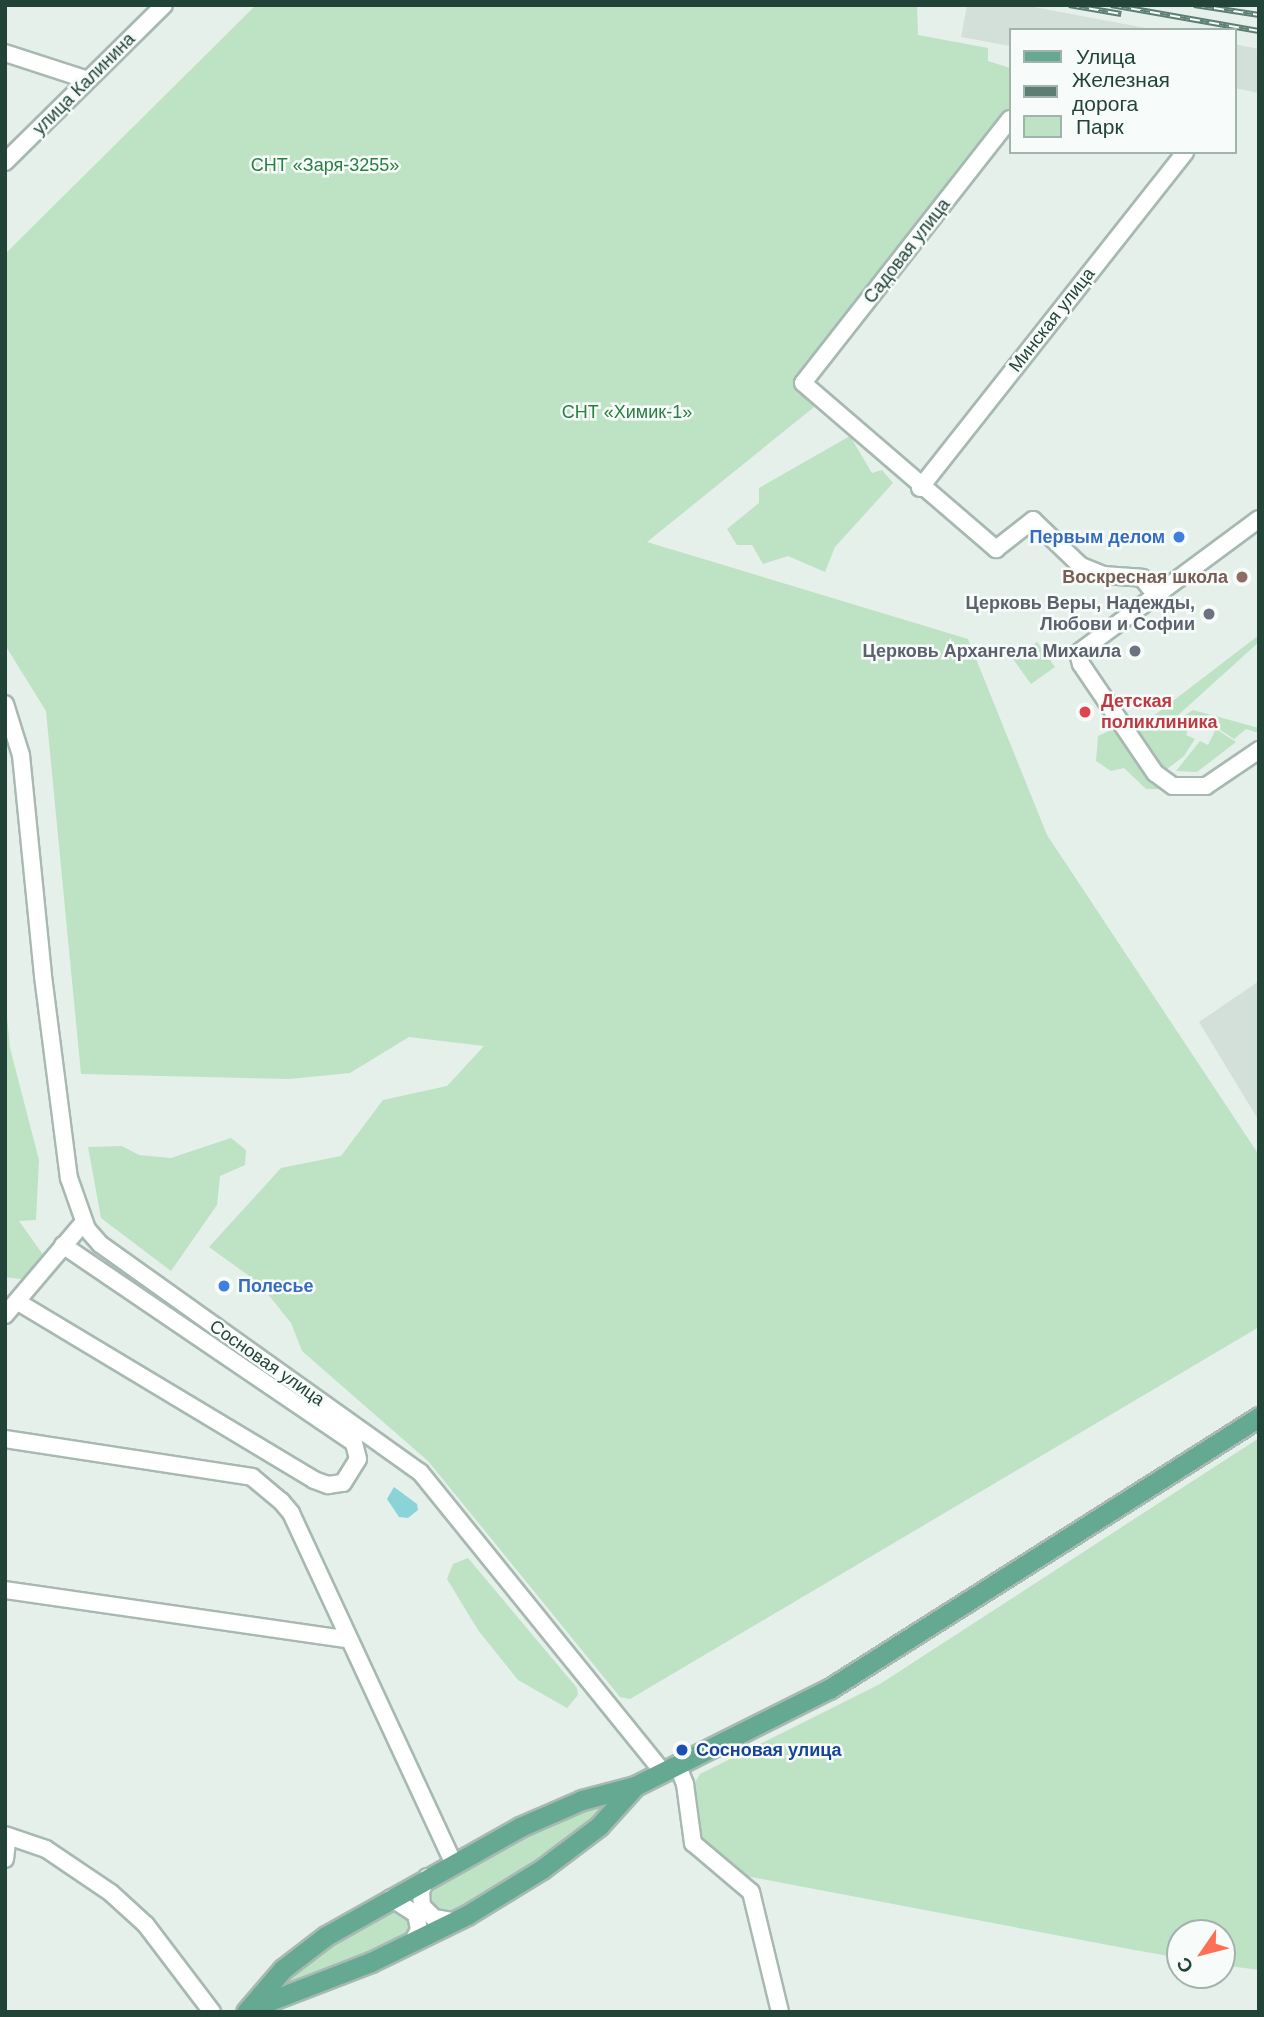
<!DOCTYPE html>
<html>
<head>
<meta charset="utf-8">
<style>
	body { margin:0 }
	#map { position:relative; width:1264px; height:2017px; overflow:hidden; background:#e5f0ea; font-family:Arial,sans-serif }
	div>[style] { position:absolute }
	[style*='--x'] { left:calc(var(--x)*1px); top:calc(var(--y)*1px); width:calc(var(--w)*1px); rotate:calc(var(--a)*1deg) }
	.built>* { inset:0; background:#d3e0d9 }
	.green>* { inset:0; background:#bde2c4 }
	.water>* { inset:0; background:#89d3d9 }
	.roads { filter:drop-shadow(2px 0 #a7b9b1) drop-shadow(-2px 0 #a7b9b1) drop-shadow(0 2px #a7b9b1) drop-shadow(0 -2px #a7b9b1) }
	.minor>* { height:16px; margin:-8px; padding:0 8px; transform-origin:8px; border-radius:8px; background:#fff }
	.major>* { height:19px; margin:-9.5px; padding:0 9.5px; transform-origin:9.5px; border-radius:9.5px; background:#66a992 }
	.rail>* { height:6px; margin-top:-3px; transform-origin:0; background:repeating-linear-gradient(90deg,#f7fbf9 0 10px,#5d7f73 0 20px); box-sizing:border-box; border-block:2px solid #5d7f73 }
	.dots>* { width:19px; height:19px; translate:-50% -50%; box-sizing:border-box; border:4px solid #f7fbf9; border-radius:50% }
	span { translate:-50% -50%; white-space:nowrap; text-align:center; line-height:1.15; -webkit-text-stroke:5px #f7fbf9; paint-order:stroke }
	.street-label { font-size:18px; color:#224438 }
	.park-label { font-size:18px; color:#287f42 }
	.shop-label { font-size:18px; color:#366cbe; font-weight:700 }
	.right { translate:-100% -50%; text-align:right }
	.left { translate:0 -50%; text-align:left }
	.education-label { font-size:18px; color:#785e54; font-weight:700 }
	.worship-label { font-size:18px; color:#5b616d; font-weight:700 }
	.health-label { font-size:18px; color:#be3a42; font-weight:700 }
	.transit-label { font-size:18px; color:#164399; font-weight:700 }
	.frame { position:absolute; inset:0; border:7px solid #224438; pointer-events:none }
	.legend { position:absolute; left:1009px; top:28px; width:228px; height:126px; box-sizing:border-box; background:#f7fbf9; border:2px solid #a2b2ac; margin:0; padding:9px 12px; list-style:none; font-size:21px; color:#224438 }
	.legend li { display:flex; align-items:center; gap:14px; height:35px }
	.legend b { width:35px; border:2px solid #a2b2ac }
	.north { position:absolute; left:1166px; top:1919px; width:70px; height:70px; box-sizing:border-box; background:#f7fbf9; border:2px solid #a2b2ac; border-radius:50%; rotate:235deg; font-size:19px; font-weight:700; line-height:28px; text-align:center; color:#224438 }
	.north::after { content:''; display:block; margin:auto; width:24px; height:32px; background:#fe7055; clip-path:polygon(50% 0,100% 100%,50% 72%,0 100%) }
</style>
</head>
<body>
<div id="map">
	<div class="built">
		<div style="clip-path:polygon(967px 5px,1023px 5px,1157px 30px,1010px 30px,1010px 46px,961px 37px)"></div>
		<div style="clip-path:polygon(1234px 44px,1259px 49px,1259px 93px,1234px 88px)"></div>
		<div style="clip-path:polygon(1259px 981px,1259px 1121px,1199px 1022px)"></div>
	</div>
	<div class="green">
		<div style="clip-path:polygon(256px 5px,917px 5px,918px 35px,988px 48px,988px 61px,1010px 68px,1010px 119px,803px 382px,824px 399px,647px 542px,968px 639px,1047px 835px,1259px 1155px,1259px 1327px,630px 1699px,620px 1697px,428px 1461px,302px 1351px,291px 1323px,259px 1283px,209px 1247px,281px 1168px,341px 1156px,383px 1100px,447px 1086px,484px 1046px,409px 1037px,350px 1073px,289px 1079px,81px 1074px,46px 711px,5px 645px,5px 254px)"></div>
		<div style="clip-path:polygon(850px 436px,872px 473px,882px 470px,893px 483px,835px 547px,825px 572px,788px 556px,763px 564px,752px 545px,737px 545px,727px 529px,759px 503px,759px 488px)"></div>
		<div style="clip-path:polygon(1259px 635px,1259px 642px,1176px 717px,1152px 717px)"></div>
		<div style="clip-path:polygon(1037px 642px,1055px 667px,1031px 684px,1013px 659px)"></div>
		<div style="clip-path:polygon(1193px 710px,1259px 728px,1259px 733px,1246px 729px,1234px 739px,1208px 722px,1182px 717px)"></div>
		<div style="clip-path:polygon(1193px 719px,1186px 735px,1195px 739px,1184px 756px,1163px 772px,1134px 735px,1136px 724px)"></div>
		<div style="clip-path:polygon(1115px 728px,1153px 780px,1160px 789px,1146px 789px,1124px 768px,1111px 771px,1096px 761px,1098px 736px)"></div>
		<div style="clip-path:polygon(1216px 729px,1236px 742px,1197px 772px,1176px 771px,1200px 741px,1208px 745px)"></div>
		<div style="clip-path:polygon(5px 996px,10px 1048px,39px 1160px,36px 1220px,19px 1221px,44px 1256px,27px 1280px,5px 1277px)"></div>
		<div style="clip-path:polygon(231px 1138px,246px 1150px,245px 1165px,220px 1176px,217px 1205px,171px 1271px,101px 1218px,88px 1147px,122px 1146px,139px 1155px,171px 1158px)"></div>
		<div style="clip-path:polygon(1259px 1438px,1259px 1970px,1222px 1965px,1222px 1933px,1180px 1933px,1180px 1958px,1129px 1949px,746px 1876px,703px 1846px,694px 1833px,693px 1786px,700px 1774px,880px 1684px)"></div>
		<div style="clip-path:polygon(468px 1558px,577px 1688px,578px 1695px,567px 1708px,518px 1680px,478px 1630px,447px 1579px,453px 1564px)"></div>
		<div style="clip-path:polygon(607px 1795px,612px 1811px,463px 1915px,427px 1909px,427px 1883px)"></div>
		<div style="clip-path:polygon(382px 1907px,406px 1908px,415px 1931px,283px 1995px,271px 1985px)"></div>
	</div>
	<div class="water">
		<div style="clip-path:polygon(394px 1487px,417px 1504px,418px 1510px,408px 1518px,399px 1517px,387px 1499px)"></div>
	</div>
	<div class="roads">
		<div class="minor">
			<div style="--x:5;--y:53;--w:87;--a:18"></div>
			<div style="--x:1010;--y:119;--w:335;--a:128.1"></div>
			<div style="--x:803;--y:383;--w:255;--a:40.7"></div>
			<div style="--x:996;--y:549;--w:47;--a:-38.1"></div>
			<div style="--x:1033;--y:520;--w:66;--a:43.8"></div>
			<div style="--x:1081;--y:566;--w:24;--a:22"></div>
			<div style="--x:1103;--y:575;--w:39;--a:4"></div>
			<div style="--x:1142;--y:578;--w:21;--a:51"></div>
			<div style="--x:5;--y:162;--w:223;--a:-44.6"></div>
			<div style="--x:920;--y:488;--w:428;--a:-51.7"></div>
			<div style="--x:1259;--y:519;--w:225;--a:143.5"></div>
			<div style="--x:1078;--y:653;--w:11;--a:75"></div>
			<div style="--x:1081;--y:664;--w:132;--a:55.8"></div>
			<div style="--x:1155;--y:773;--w:22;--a:36"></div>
			<div style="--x:1173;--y:786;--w:33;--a:0"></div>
			<div style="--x:1206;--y:786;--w:64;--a:-34.2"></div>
			<div style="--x:5;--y:704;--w:53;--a:72.6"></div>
			<div style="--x:21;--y:755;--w:222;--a:84.3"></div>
			<div style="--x:43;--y:976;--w:204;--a:82.7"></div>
			<div style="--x:69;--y:1178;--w:54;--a:70.6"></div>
			<div style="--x:87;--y:1229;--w:20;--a:49"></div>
			<div style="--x:100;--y:1244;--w:393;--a:35.5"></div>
			<div style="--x:420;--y:1472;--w:385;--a:51"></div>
			<div style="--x:18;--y:1302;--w:345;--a:31"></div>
			<div style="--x:314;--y:1480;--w:15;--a:20"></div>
			<div style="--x:328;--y:1485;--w:15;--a:-8"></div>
			<div style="--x:343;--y:1483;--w:28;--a:-58"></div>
			<div style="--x:358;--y:1459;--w:16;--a:-104"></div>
			<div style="--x:354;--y:1443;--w:352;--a:-145.8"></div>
			<div style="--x:5;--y:1315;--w:121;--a:-49.7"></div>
			<div style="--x:5;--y:1439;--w:250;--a:8.7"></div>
			<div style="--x:252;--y:1477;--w:38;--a:40"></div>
			<div style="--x:281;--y:1501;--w:16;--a:50"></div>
			<div style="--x:291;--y:1513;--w:387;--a:65.1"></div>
			<div style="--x:5;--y:1590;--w:345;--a:8.2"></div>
			<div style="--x:677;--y:1764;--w:22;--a:68"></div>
			<div style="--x:685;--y:1784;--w:60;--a:82.3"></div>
			<div style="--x:693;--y:1843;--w:76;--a:40.2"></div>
			<div style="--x:751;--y:1892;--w:123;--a:76.4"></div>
			<div style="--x:5;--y:1835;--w:43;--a:18.9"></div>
			<div style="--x:46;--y:1849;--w:78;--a:34.1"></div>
			<div style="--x:111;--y:1893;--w:47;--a:42.4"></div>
			<div style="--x:146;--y:1925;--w:109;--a:52.8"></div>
			<div style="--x:5;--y:1859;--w:23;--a:-83"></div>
			<div style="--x:427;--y:1877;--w:16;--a:112"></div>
			<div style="--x:421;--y:1892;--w:14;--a:86"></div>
			<div style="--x:422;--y:1906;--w:17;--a:45"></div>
			<div style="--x:434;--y:1918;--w:18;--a:9"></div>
			<div style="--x:391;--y:1898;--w:30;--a:33"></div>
			<div style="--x:416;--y:1914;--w:16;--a:79"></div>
			<div style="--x:419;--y:1930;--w:13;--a:119"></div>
		</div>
		<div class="major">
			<div style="--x:249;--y:2009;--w:131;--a:-21.1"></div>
			<div style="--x:371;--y:1962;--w:107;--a:-26.1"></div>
			<div style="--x:467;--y:1915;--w:88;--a:-31.5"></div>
			<div style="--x:542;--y:1869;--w:71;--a:-37"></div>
			<div style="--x:599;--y:1826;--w:54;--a:-48"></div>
			<div style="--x:246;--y:2012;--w:57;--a:-49.3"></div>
			<div style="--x:283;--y:1969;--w:54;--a:-37.5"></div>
			<div style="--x:326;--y:1936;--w:223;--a:-29.3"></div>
			<div style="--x:520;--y:1827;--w:68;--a:-23.5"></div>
			<div style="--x:582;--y:1800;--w:55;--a:-14.8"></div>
			<div style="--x:635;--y:1786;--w:217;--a:-26.6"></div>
			<div style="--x:829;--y:1689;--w:509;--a:-32.32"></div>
		</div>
	</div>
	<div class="rail">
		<div style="--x:1069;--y:5;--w:53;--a:9.8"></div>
		<div style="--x:1111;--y:5;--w:150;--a:10"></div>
		<div style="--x:1194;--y:5;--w:66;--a:8.7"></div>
	</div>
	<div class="dots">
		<div style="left:1179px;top:537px;background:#3f7fe0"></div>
		<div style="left:1242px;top:577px;background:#8d6e63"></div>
		<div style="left:1209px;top:614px;background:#6b7280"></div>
		<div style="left:1135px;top:651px;background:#6b7280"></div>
		<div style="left:1085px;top:712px;background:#e0444e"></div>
		<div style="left:224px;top:1286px;background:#3f7fe0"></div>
		<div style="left:682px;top:1750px;background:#1a4fb4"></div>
	</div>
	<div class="street-label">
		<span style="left:84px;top:84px;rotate:-45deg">улица Калинина</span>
		<span style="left:907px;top:251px;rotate:-52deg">Садовая улица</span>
		<span style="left:1052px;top:320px;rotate:-52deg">Минская улица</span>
		<span style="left:267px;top:1363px;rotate:35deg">Сосновая улица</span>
	</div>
	<div class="park-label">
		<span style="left:325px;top:165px">СНТ «Заря-3255»</span>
		<span style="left:627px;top:412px">СНТ «Химик-1»</span>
	</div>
	<div class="shop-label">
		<span class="right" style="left:1165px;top:537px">Первым делом</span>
		<span class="left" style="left:238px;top:1286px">Полесье</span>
	</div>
	<div class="education-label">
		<span class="right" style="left:1228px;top:577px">Воскресная школа</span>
	</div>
	<div class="worship-label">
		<span class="right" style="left:1195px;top:614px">Церковь Веры, Надежды,<br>Любови и Софии</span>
		<span class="right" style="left:1121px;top:651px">Церковь Архангела Михаила</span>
	</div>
	<div class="health-label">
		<span class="left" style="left:1101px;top:712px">Детская<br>поликлиника</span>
	</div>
	<div class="transit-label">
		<span class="left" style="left:696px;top:1750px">Сосновая улица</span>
	</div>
	<div class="frame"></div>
	<ul class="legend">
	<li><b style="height:9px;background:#66a992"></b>Улица</li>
	<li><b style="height:9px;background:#5d7f73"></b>Железная дорога</li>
	<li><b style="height:19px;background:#bde2c4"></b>Парк</li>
	</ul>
	<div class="north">С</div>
</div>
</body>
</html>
